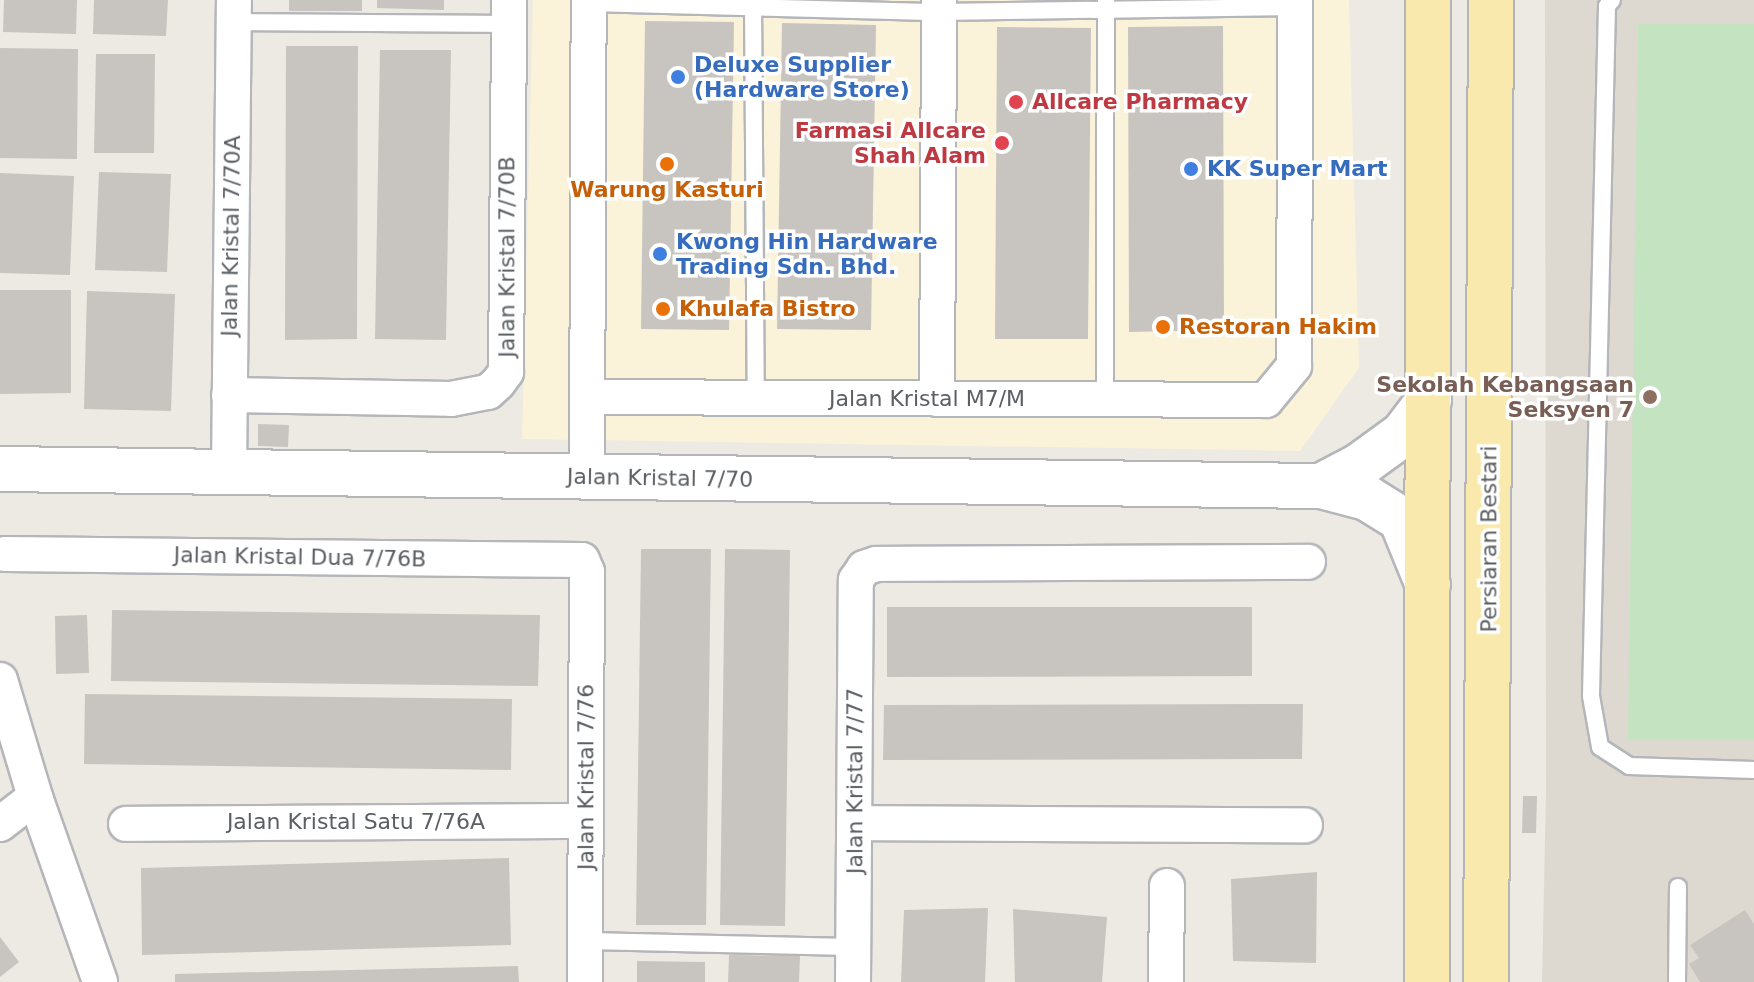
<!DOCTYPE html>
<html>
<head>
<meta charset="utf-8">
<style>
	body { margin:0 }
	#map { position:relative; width:1754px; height:982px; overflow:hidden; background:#edeae3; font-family:"DejaVu Sans",sans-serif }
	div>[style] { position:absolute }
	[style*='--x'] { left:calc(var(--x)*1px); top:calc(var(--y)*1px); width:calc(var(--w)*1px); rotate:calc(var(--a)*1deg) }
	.commercial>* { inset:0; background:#fbf2da }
	.education>* { inset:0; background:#ddd9d1 }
	.green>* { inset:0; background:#c3e3c1 }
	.building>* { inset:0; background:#c8c5c0 }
	.roads { filter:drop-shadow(2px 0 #b4b6ba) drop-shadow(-2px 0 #b4b6ba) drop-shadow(0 2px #b4b6ba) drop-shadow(0 -2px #b4b6ba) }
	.lane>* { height:16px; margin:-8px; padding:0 8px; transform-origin:8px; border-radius:8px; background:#fff }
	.street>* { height:34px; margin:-17px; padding:0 17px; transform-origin:17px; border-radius:17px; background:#fff }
	.secondary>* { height:44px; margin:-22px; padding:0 22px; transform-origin:22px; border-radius:22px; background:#fff }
	.primary>* { height:44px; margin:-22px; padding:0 22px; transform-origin:22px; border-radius:22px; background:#f9e9ac }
	.dots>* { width:22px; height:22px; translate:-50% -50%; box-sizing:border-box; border:4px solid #fff; border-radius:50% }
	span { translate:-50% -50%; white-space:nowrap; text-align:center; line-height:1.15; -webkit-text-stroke:7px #fff; paint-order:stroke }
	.shop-label { font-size:22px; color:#366cbe; font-weight:700 }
	.left { translate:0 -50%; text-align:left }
	.health-label { font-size:22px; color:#be3a42; font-weight:700 }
	.right { translate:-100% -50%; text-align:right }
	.food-label { font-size:22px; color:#c56008; font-weight:700 }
	.street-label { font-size:22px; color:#5b5f63 }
	.education-label { font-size:22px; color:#785e54; font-weight:700 }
</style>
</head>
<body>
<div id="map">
	<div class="commercial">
		<div style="clip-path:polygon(533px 0,1349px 0,1359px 368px,1300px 451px,522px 439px)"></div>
	</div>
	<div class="education">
		<div style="clip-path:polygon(1545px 0,1754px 0,1754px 982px,1542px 982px,1546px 793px)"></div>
	</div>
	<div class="green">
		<div style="clip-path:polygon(1638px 24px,1754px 24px,1754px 740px,1628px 740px)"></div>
	</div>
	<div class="building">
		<div style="clip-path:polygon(4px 0,77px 0,76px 34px,3px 32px)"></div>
		<div style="clip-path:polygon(94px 0,168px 0,166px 36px,93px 34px)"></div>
		<div style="clip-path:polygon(289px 0,362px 0,362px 11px,289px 11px)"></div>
		<div style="clip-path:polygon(377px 0,444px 0,444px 10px,377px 8px)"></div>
		<div style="clip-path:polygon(645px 21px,734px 22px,729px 330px,641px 329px)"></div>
		<div style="clip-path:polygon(782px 23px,876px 25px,871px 330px,777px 329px)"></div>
		<div style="clip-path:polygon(1223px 26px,1224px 330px,1129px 332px,1128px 27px)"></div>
		<div style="clip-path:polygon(997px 27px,1091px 28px,1088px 339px,995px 339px)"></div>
		<div style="clip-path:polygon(286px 46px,358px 46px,357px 339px,285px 340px)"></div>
		<div style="clip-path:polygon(0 48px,78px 49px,77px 159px,0 158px)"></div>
		<div style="clip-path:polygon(380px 50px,451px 50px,446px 340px,375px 339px)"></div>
		<div style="clip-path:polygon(96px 54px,155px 54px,154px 153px,94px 153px)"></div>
		<div style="clip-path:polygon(99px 172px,171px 174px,167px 272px,95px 270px)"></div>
		<div style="clip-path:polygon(0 173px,74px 176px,70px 275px,0 273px)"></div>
		<div style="clip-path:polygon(0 290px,71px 290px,71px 393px,0 394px)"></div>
		<div style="clip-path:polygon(87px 291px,175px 294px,171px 411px,84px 409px)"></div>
		<div style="clip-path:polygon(258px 424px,289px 425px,288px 447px,258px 446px)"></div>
		<div style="clip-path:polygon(641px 549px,711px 549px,706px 925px,636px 925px)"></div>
		<div style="clip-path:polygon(725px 549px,790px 550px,785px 926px,720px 925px)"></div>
		<div style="clip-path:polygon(887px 607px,1252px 607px,1252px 676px,887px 677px)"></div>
		<div style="clip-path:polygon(112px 610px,540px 615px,538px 686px,111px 681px)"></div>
		<div style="clip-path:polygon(87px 615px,89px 673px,56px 674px,55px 616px)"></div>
		<div style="clip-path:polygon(85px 694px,512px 699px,511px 770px,84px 764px)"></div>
		<div style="clip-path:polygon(1303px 704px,1302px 759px,883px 760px,884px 705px)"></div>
		<div style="clip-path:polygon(1523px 796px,1537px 796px,1536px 833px,1522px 833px)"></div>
		<div style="clip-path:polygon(509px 858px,511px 945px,142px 955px,141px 868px)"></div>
		<div style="clip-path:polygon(1317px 872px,1316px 963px,1233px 961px,1231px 879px)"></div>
		<div style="clip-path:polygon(988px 908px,985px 982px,901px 982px,904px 910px)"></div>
		<div style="clip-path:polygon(1013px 909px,1107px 917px,1102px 982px,1015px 982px)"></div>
		<div style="clip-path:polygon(1745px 910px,1754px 924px,1754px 982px,1700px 982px,1689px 964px,1699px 958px,1690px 945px)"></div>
		<div style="clip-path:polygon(0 937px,19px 962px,0 977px)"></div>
		<div style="clip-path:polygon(729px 955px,800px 956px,799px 982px,728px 982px)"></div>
		<div style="clip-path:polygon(637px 961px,705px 962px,705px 982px,637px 982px)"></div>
		<div style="clip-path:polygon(518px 966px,519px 982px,175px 982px,175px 974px)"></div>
	</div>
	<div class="roads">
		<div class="lane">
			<div style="--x:753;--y:0;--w:398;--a:89.6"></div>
			<div style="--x:1612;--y:0;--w:8;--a:130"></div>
			<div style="--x:1607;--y:6;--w:690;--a:91.33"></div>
			<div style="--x:1591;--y:696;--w:52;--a:80"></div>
			<div style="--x:1600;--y:747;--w:35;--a:33"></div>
			<div style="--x:1629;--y:766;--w:125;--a:1.8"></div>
			<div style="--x:589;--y:3;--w:350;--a:1.5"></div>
			<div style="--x:939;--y:12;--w:356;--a:-0.8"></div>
			<div style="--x:234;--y:22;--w:274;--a:0.4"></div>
			<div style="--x:1105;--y:399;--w:398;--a:-89.9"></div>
			<div style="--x:585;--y:941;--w:268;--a:1.3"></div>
			<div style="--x:1677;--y:982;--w:95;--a:-89.4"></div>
		</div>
		<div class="street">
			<div style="--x:229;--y:395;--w:222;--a:1"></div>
			<div style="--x:451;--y:399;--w:38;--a:-11"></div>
			<div style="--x:488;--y:392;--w:13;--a:-42"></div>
			<div style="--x:498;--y:383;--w:14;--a:-54"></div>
			<div style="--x:506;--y:372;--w:372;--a:-89.5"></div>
			<div style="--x:588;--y:397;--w:678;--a:0.25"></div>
			<div style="--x:1266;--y:400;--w:44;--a:-50.5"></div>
			<div style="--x:1294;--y:366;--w:366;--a:-89.8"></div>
			<div style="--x:937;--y:399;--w:399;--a:-89.7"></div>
			<div style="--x:229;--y:472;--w:472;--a:-89.4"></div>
			<div style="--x:587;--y:477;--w:477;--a:-89.8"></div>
			<div style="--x:5;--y:554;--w:577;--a:0.6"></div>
			<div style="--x:582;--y:560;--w:13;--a:67"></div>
			<div style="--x:587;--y:572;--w:410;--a:90.3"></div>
			<div style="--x:0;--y:680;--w:122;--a:73.3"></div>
			<div style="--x:35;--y:797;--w:196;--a:70.6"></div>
			<div style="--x:855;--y:823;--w:450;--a:0.3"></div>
			<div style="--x:0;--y:824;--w:44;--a:-37.6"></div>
			<div style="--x:126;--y:824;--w:459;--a:-0.4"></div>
			<div style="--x:853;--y:982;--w:402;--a:-89.6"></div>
			<div style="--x:856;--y:580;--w:14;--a:-56"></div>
			<div style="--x:864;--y:568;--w:13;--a:-18"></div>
			<div style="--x:876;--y:564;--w:432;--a:-0.3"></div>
			<div style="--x:1166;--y:982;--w:96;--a:-89.4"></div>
		</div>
		<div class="secondary">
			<div style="--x:0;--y:469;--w:1321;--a:0.74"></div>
			<div style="--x:1321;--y:486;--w:48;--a:14.6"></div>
			<div style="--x:1367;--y:498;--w:40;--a:32"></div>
			<div style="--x:1401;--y:519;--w:71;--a:67.8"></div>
			<div style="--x:1321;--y:486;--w:43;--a:-27.8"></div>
			<div style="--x:1359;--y:466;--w:54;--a:-36"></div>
			<div style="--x:1403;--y:434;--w:43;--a:-52.6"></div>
		</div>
		<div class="primary">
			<div style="--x:1427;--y:982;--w:982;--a:-89.94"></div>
			<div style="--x:1486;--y:982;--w:982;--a:-89.71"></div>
		</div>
	</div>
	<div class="dots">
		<div style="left:678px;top:77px;background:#3f7fe0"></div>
		<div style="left:1016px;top:102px;background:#e0444e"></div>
		<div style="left:1002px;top:143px;background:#e0444e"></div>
		<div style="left:667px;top:164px;background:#e8710a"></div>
		<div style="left:1191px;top:169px;background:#3f7fe0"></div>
		<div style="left:660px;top:254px;background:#3f7fe0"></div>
		<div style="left:663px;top:309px;background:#e8710a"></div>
		<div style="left:1163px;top:327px;background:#e8710a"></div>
		<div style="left:1650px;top:397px;background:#8d6e63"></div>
	</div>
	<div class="shop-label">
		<span class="left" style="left:694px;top:77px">Deluxe Supplier<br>(Hardware Store)</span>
		<span class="left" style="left:1207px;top:169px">KK Super Mart</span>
		<span class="left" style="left:676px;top:254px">Kwong Hin Hardware<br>Trading Sdn. Bhd.</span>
	</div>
	<div class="health-label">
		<span class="left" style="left:1032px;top:102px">Allcare Pharmacy</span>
		<span class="right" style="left:986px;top:143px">Farmasi Allcare<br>Shah Alam</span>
	</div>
	<div class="food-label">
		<span style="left:667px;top:190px">Warung Kasturi</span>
		<span class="left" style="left:679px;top:309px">Khulafa Bistro</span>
		<span class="left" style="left:1179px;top:327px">Restoran Hakim</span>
	</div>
	<div class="street-label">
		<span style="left:231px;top:236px;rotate:-89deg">Jalan Kristal 7/70A</span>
		<span style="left:507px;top:257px;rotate:-90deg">Jalan Kristal 7/70B</span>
		<span style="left:927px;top:399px">Jalan Kristal M7/M</span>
		<span style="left:660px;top:478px;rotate:1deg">Jalan Kristal 7/70</span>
		<span style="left:1489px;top:539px;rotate:-90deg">Persiaran Bestari</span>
		<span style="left:300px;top:557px;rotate:1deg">Jalan Kristal Dua 7/76B</span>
		<span style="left:586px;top:777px;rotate:-90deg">Jalan Kristal 7/76</span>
		<span style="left:855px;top:781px;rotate:-90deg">Jalan Kristal 7/77</span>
		<span style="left:356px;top:822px">Jalan Kristal Satu 7/76A</span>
	</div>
	<div class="education-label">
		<span class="right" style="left:1634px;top:397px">Sekolah Kebangsaan<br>Seksyen 7</span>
	</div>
</div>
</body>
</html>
